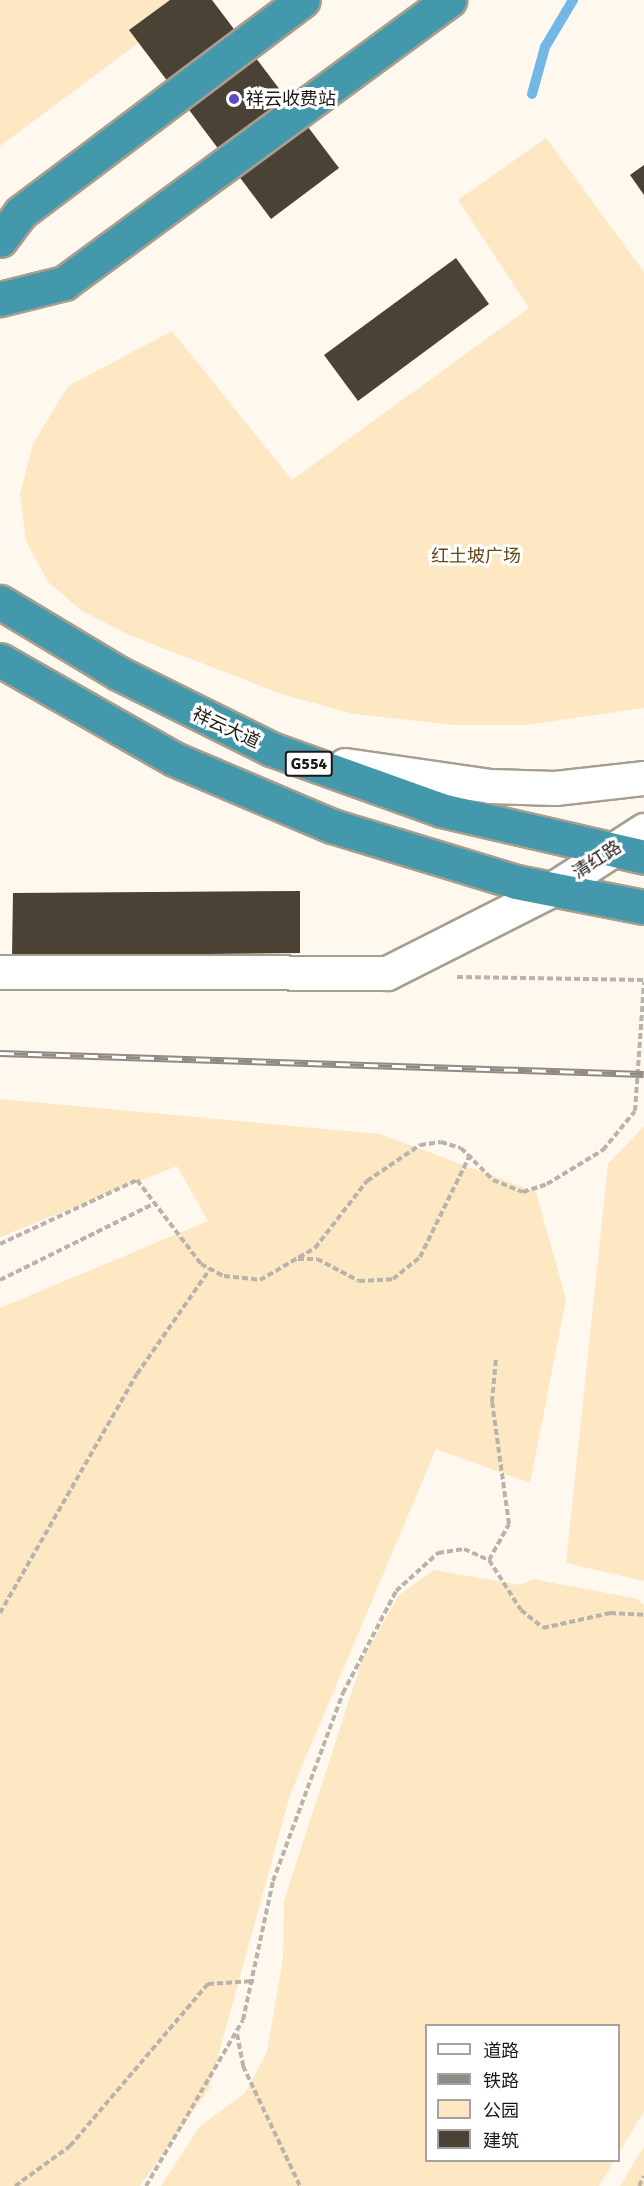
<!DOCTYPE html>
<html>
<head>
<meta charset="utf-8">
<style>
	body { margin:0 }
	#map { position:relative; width:644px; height:2186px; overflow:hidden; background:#fef8ef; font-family:Signika,"Noto Sans SC",sans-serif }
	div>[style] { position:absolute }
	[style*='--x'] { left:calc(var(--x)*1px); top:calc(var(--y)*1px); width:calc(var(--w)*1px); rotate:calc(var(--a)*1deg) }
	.green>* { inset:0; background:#fee8c4 }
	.stream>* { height:10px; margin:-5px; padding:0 5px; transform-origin:5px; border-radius:5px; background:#72b8e6 }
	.building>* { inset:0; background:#4b4236 }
	.path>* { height:4px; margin-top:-2px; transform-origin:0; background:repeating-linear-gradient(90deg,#b8b3ab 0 6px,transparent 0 9px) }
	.roads { filter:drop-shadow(2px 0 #a69e8f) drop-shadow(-2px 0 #a69e8f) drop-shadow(0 2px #a69e8f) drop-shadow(0 -2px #a69e8f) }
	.street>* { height:33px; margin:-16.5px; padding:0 16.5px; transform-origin:16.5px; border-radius:16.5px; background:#fff }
	.secondary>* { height:33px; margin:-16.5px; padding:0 16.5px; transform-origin:16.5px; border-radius:16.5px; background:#fff }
	.highway>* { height:33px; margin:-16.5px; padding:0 16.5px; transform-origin:16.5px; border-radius:16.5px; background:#4398ab }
	.rail>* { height:7px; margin-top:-3.5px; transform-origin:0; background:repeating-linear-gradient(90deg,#fff 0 14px,#8f8a83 0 28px); box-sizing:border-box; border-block:2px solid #8f8a83 }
	.dots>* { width:16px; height:16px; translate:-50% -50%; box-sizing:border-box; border:3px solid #fff; border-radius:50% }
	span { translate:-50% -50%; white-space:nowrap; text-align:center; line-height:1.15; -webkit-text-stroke:6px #fff; paint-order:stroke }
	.shield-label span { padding:2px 4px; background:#fff; border:2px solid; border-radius:4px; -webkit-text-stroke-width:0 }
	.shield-label { font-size:16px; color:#1d1a14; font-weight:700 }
	.poi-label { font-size:18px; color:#1d1a14 }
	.left { translate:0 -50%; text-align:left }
	.park-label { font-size:18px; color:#654a16 }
	.street-label { font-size:18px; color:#1d1a14 }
	.legend { position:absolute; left:425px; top:2024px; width:195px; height:138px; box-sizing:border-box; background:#fff; border:2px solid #a5a3a1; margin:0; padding:8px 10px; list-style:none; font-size:18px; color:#1d1a14 }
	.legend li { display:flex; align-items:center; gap:12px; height:30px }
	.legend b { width:30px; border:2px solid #a5a3a1 }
</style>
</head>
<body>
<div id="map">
	<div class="green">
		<div style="clip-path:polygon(0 0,196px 0,0 146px)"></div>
		<div style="clip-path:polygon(546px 138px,644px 272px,644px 708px,525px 725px,454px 725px,354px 714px,281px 694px,127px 634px,82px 611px,48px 582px,26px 541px,20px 494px,33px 444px,68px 386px,172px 331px,292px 480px,529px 308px,458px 200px)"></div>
		<div style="clip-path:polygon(0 1099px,380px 1134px,536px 1192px,566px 1300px,530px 1483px,436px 1449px,290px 1795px,209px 2089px,140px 2186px,0 2186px,0 1308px,208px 1221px,177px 1166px,0 1237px)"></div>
		<div style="clip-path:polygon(644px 1126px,644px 1581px,566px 1563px,608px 1164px)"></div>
		<div style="clip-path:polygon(434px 1570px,520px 1585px,533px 1579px,638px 1599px,644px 1605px,644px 2111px,619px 2153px,618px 2026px,426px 2026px,426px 2160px,614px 2161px,599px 2186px,161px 2186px,200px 2126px,245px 2093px,267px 2052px,283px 1958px,284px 1901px,362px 1660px,399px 1595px)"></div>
		<div style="clip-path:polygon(644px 2146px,644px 2186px,620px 2186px)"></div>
	</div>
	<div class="stream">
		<div style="--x:532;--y:94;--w:49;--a:-74.5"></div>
		<div style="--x:545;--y:47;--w:55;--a:-59.2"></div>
	</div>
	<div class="building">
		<div style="clip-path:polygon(170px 0,212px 0,339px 168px,271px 219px,129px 30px)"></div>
		<div style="clip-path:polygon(644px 165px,644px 195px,630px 175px)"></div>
		<div style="clip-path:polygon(456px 258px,489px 304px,358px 401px,324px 355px)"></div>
		<div style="clip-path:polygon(300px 891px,300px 953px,12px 956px,13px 893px)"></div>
	</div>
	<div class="path">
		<div style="--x:457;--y:977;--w:187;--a:0.9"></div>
		<div style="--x:0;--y:1244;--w:151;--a:-25"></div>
		<div style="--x:137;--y:1180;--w:106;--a:52.7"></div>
		<div style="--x:201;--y:1264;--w:26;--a:28"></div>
		<div style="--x:224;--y:1276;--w:36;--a:6"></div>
		<div style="--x:260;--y:1280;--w:64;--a:-30.2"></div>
		<div style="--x:315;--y:1248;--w:85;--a:-52.2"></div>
		<div style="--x:367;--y:1181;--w:64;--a:-34.2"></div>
		<div style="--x:420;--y:1145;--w:21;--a:-8"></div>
		<div style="--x:441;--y:1142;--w:21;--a:17"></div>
		<div style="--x:461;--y:1148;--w:45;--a:45"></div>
		<div style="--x:493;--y:1180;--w:32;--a:22"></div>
		<div style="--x:523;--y:1192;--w:25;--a:-18"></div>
		<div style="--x:547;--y:1184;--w:66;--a:-31.3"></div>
		<div style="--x:603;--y:1150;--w:50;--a:-50.6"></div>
		<div style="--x:635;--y:1111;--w:129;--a:-86"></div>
		<div style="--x:298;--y:1259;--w:19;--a:0"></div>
		<div style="--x:317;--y:1259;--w:47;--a:27.6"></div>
		<div style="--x:359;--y:1281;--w:34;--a:-3"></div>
		<div style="--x:393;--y:1279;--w:35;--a:-39"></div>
		<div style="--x:420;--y:1257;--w:116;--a:-63.9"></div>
		<div style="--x:0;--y:1280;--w:169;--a:-26.4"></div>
		<div style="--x:489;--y:1560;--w:41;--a:-60.9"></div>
		<div style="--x:509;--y:1524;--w:123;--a:-97.9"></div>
		<div style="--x:492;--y:1402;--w:44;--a:-84.8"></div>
		<div style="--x:0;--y:1613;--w:275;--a:-60.2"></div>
		<div style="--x:137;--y:1374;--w:128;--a:-55.2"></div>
		<div style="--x:237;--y:2034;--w:33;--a:79"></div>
		<div style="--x:243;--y:2066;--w:133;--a:64.6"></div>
		<div style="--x:15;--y:2186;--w:68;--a:-36"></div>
		<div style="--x:70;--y:2146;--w:213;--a:-49.6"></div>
		<div style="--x:208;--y:1984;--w:46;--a:-3.7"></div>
		<div style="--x:146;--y:2186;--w:192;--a:-59.7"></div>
		<div style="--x:243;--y:2020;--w:142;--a:-77.8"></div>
		<div style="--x:273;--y:1881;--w:201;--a:-69.6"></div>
		<div style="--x:343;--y:1693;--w:115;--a:-62.5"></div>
		<div style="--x:396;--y:1591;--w:57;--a:-42.1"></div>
		<div style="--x:438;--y:1553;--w:26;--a:-9"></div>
		<div style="--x:464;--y:1549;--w:27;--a:24"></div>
		<div style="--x:489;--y:1560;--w:59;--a:57.4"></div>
		<div style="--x:521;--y:1610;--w:28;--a:39"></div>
		<div style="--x:543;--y:1628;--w:69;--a:-12.6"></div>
		<div style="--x:610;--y:1613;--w:34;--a:3"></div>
		<div style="--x:639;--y:2186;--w:11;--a:-63"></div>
	</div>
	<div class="roads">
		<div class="street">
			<div style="--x:0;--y:972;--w:387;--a:0.1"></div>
			<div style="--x:387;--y:973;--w:184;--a:-26.8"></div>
		</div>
		<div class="secondary">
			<div style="--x:345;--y:765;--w:147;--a:8.2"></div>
			<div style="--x:490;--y:786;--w:65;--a:1.8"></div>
			<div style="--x:555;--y:788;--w:90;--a:-6.4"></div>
			<div style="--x:551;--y:890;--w:111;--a:-32.8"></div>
		</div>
		<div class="highway">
			<div style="--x:0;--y:240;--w:34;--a:-53"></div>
			<div style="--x:20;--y:213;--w:354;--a:-37"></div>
			<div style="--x:0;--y:299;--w:66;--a:-14"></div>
			<div style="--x:64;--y:283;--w:478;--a:-36.3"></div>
			<div style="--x:0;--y:602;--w:138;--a:31"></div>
			<div style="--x:118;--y:673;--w:171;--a:26.4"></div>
			<div style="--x:271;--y:749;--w:181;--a:19.7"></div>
			<div style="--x:441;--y:810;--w:208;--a:13"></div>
			<div style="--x:0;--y:660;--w:200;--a:29.6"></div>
			<div style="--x:174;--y:759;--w:172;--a:23"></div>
			<div style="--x:332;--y:826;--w:192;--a:16.9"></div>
			<div style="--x:516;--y:882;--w:130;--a:11.1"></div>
		</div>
	</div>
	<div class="rail">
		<div style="--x:0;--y:1053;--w:644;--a:1.87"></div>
	</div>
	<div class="dots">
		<div style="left:234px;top:99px;background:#5c4bc3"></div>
	</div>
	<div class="shield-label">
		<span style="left:309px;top:764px">G554</span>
	</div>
	<div class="poi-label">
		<span class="left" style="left:246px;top:99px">祥云收费站</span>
	</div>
	<div class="park-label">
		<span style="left:476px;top:556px">红土坡广场</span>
	</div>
	<div class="street-label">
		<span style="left:226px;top:728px;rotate:25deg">祥云大道</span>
		<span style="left:597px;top:860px;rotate:-33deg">清红路</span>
	</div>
	<ul class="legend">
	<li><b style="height:8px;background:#fff"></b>道路</li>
	<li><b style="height:8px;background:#8f8a83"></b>铁路</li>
	<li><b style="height:16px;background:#fee8c4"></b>公园</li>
	<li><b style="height:16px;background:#4b4236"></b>建筑</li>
	</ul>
</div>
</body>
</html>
